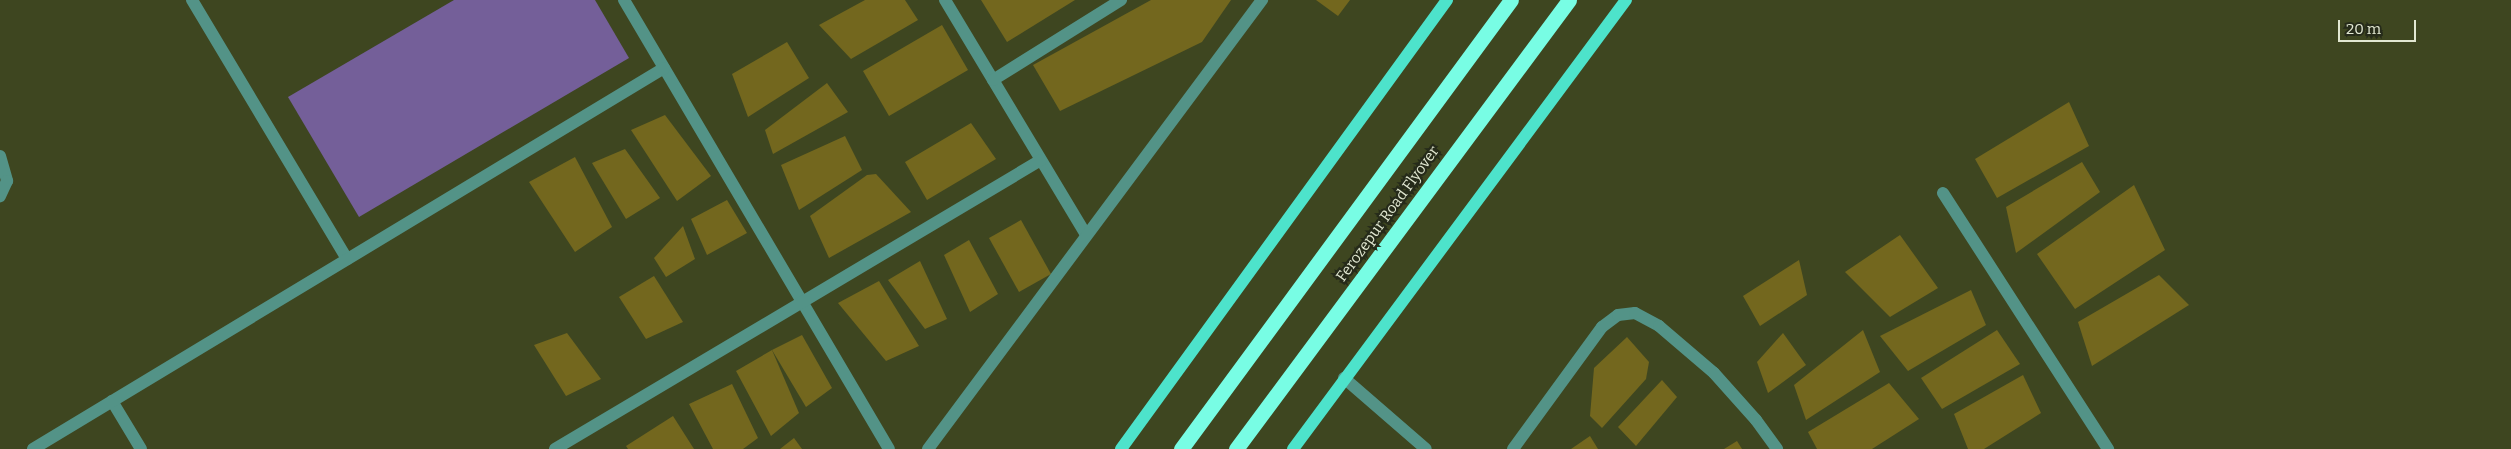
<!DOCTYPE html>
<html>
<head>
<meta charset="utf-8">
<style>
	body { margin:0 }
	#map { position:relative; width:2511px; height:449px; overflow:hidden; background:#3e4620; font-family:Bitter,serif }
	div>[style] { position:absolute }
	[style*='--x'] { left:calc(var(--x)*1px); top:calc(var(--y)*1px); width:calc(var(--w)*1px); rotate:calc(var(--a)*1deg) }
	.green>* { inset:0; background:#745f99 }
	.building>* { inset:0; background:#73671e }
	.minor>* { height:12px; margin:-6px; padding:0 6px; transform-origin:6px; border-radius:6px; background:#539387 }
	.major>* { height:12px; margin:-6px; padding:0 6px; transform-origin:6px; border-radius:6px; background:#4de3cb }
	.highway>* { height:15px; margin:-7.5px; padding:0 7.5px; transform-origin:7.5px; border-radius:7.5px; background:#78fde4 }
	span { translate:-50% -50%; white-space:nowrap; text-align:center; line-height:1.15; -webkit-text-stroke:4.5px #262b1a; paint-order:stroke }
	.street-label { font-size:15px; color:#e2e8d2 }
	.scale { position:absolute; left:2338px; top:20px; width:78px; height:22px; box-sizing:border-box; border:2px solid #e2e8d2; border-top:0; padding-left:6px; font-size:15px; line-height:18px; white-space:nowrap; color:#e2e8d2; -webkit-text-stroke:4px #262b1a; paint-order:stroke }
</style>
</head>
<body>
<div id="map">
	<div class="green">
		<div style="clip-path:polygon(454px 0,595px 0,629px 58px,359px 217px,288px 97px)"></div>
	</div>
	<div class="building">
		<div style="clip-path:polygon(865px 0,905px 0,918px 20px,851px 59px,819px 25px)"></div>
		<div style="clip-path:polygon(981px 0,1075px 0,1007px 42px)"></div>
		<div style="clip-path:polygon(1151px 0,1231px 0,1202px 42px,1060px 111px,1033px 65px)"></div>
		<div style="clip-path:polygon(1316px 0,1350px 0,1338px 16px)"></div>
		<div style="clip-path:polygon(942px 25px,968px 70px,889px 116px,863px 71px)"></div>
		<div style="clip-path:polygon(787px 42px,809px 78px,748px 117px,732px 74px)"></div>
		<div style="clip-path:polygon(827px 83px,848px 112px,773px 154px,765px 130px)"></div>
		<div style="clip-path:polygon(2069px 102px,2089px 146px,1997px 198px,1975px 159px)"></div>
		<div style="clip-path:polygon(665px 115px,711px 176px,677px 201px,631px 130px)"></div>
		<div style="clip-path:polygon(971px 123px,996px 159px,927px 200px,905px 162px)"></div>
		<div style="clip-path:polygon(845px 136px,862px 170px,799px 210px,781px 165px)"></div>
		<div style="clip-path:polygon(625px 149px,660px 198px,626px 219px,592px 163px)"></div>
		<div style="clip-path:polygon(575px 157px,612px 227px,575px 252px,529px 182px)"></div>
		<div style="clip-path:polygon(2082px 162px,2100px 192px,2016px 253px,2006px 207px)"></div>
		<div style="clip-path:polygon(876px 174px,911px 212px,829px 258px,810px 216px,867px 175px)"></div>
		<div style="clip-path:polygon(2134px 185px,2165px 250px,2075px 309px,2037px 254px)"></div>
		<div style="clip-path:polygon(727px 200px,747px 233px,707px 255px,691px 219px)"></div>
		<div style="clip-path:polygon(1021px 220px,1051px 274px,1019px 292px,989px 238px)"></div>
		<div style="clip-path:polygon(683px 226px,695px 259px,666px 277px,654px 258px)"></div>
		<div style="clip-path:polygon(1900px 235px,1938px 288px,1890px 317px,1845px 272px)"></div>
		<div style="clip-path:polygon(969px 240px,998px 294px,970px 312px,944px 255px)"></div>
		<div style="clip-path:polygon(1799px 260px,1807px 295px,1760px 326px,1743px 296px)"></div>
		<div style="clip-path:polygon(920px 261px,947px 319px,925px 329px,888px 280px)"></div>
		<div style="clip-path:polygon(2159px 275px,2189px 305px,2092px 366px,2078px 322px)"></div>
		<div style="clip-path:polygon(654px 276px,683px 322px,646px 339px,619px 297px)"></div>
		<div style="clip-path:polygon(879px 281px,919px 346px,886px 361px,838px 303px)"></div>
		<div style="clip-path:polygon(1971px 290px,1986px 325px,1908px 371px,1880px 336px)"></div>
		<div style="clip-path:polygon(1863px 330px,1880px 372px,1806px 420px,1794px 385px)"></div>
		<div style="clip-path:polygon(1997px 330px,2020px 364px,1942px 409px,1921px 378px)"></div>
		<div style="clip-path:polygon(567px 333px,601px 379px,566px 396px,534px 345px)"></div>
		<div style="clip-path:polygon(1783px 333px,1806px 365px,1768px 393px,1757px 362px)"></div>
		<div style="clip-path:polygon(802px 335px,832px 388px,806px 407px,772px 350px)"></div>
		<div style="clip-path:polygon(1627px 337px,1649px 362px,1646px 379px,1602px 428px,1590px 416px,1594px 368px)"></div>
		<div style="clip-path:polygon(772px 350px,799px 413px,771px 436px,736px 371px)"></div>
		<div style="clip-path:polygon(2023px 375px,2041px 413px,1984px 449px,1968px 449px,1954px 414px)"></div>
		<div style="clip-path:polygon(1662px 380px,1677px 397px,1636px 446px,1618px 427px)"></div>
		<div style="clip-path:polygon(1889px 383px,1919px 419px,1872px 449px,1817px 449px,1808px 432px)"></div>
		<div style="clip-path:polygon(732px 384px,758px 438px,743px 449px,713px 449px,689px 404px)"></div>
		<div style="clip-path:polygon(673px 416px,694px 449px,628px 449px,626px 446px)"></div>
		<div style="clip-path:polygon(1590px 436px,1598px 449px,1571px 449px)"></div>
		<div style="clip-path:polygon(794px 438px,802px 449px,780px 449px)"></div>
		<div style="clip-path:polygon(1737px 441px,1742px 449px,1724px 449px)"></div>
	</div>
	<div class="minor">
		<div style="--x:192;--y:0;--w:302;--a:59.1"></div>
		<div style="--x:624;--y:0;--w:521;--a:59.45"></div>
		<div style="--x:945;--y:0;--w:274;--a:59"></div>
		<div style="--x:993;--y:80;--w:151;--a:-32"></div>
		<div style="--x:0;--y:156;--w:26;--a:74"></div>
		<div style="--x:7;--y:181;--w:17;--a:115"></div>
		<div style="--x:1943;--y:193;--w:305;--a:57.2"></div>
		<div style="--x:1344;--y:378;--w:108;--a:40.9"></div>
		<div style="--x:112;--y:401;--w:56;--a:58.9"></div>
		<div style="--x:33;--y:449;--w:737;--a:-31.12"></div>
		<div style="--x:555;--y:449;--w:565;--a:-30.74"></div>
		<div style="--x:928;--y:449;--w:560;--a:-53.36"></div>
		<div style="--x:1513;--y:449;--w:151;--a:-53.9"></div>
		<div style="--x:1602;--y:327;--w:20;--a:-37"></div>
		<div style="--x:1618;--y:315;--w:17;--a:-7"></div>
		<div style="--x:1635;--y:313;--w:27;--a:28"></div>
		<div style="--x:1659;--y:326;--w:72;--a:40.5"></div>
		<div style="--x:1714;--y:373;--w:63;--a:48.2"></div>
		<div style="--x:1756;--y:420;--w:36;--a:54"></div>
	</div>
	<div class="major">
		<div style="--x:1121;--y:449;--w:555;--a:-54.02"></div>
		<div style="--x:1293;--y:449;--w:559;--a:-53.44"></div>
	</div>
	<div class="highway">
		<div style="--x:1181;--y:449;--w:557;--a:-53.69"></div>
		<div style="--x:1236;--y:449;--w:559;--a:-53.44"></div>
	</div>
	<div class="street-label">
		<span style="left:1388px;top:214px;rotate:-54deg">Ferozepur Road Flyover</span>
	</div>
	<div class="scale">20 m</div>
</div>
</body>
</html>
